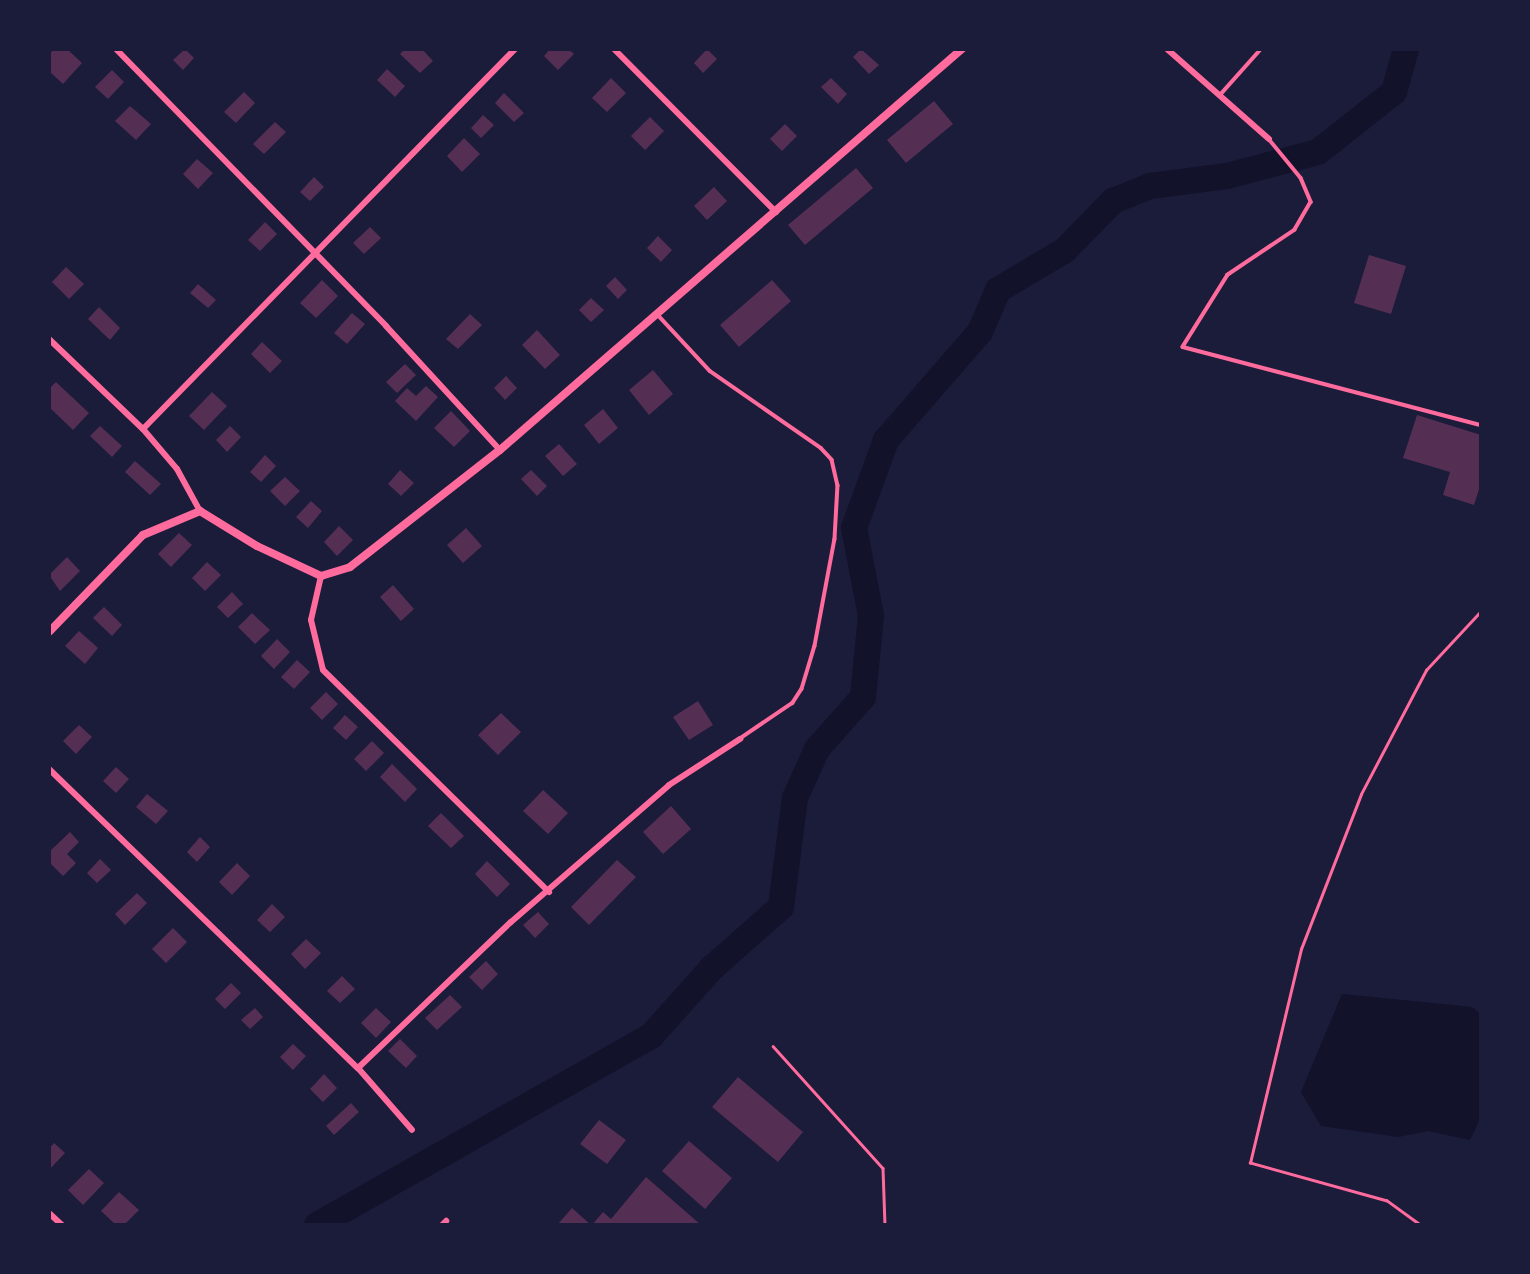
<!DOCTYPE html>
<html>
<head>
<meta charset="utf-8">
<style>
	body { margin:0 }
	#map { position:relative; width:1530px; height:1274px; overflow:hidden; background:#1b1b3a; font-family:"Playfair Display",serif }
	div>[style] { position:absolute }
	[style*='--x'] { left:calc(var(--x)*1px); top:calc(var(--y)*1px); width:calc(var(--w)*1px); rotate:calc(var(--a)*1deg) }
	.water>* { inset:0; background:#12122b }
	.river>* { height:26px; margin:-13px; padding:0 13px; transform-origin:13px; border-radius:13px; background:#12122b }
	.building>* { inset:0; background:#542f53 }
	.path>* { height:2.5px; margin:-1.25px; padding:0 1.25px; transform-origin:1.25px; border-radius:1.25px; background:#ff6b9d }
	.service>* { height:3.5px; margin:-1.75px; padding:0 1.75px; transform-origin:1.75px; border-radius:1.75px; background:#ff6b9d }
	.minor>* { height:6px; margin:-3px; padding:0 3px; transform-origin:3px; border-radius:3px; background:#ff6b9d }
	.tertiary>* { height:8px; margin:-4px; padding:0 4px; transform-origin:4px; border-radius:4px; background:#ff6b9d }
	span { translate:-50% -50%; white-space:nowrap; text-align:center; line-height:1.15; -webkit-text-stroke:5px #1b1b3a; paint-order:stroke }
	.frame { position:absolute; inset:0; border:51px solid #1b1b3a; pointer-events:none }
</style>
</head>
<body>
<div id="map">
	<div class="water">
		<div style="clip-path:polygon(1342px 994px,1472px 1007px,1481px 1014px,1481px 1117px,1470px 1140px,1428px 1131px,1398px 1137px,1321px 1126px,1301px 1092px)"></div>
	</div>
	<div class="river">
		<div style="--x:317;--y:1225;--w:384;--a:-29.5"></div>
		<div style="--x:651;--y:1036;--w:91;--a:-48.1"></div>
		<div style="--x:712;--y:968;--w:92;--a:-41.5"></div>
		<div style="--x:781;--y:907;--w:110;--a:-82.7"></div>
		<div style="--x:795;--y:798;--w:54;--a:-65.8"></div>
		<div style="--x:817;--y:749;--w:69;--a:-48.5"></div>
		<div style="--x:863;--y:697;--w:81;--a:-84.4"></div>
		<div style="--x:871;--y:616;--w:90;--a:-100.9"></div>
		<div style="--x:854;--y:528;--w:94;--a:-70"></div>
		<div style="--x:886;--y:440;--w:143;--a:-49"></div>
		<div style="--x:980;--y:332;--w:46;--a:-66.8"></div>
		<div style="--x:998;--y:290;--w:78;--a:-30.8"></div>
		<div style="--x:1065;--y:250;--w:69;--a:-45.6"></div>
		<div style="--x:1113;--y:201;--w:40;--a:-22"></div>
		<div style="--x:1150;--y:186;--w:78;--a:-7.4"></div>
		<div style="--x:1227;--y:176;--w:94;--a:-14.8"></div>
		<div style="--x:1318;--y:152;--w:97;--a:-38.3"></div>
		<div style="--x:1394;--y:92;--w:45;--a:-74.4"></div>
	</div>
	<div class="building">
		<div style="clip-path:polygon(54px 49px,67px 49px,82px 63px,63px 84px,49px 71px,49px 55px)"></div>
		<div style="clip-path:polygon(185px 49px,194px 58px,183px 70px,173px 60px)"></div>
		<div style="clip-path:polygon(405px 49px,422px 49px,433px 61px,420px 73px,400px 54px)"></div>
		<div style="clip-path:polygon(550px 49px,568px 49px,574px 54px,558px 70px,544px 56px)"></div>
		<div style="clip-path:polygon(707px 49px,717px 59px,703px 73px,694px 63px)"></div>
		<div style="clip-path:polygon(861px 49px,879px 65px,869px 74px,853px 57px)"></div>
		<div style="clip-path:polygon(387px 69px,405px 86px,395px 97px,377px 80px)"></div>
		<div style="clip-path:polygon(112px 70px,124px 82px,108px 99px,95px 87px)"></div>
		<div style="clip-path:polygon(611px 78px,626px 93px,607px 112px,592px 98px)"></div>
		<div style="clip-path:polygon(831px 78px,847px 94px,838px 104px,821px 87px)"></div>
		<div style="clip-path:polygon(244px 92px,255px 103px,236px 123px,224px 112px)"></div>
		<div style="clip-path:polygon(504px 93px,524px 113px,514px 122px,495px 103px)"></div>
		<div style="clip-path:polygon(934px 101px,953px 124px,906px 163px,887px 140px)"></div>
		<div style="clip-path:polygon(130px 106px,151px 124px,136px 140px,115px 121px)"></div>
		<div style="clip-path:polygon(483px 115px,494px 125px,481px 138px,471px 128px)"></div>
		<div style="clip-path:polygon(650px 117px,664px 131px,645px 150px,631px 136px)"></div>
		<div style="clip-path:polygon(275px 122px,286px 132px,264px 154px,253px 144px)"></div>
		<div style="clip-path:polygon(785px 124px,797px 136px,782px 151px,770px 139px)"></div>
		<div style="clip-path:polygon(464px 138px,480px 154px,462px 172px,447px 156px)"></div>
		<div style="clip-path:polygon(197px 159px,213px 173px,198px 189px,183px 174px)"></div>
		<div style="clip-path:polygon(856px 168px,873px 188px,805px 245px,788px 225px)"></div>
		<div style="clip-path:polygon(314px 177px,324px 187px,310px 201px,300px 192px)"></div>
		<div style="clip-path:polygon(714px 187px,727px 201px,707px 220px,694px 206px)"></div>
		<div style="clip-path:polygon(265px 222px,277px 234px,260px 251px,248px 240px)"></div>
		<div style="clip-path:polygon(370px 227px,381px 238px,364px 254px,353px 243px)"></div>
		<div style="clip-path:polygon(658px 236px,672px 250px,661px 262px,647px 248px)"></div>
		<div style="clip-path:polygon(1369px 255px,1406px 266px,1391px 314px,1354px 303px)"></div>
		<div style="clip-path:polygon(66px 267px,84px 284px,69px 299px,52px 282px)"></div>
		<div style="clip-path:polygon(615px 277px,627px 290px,618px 299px,606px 286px)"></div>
		<div style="clip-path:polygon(322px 280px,338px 296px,316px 318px,300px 303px)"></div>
		<div style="clip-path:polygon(772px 280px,791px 301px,739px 347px,720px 325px)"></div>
		<div style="clip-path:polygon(198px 284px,216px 300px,208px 308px,190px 293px)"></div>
		<div style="clip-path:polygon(591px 298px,604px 310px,591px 322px,579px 310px)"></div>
		<div style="clip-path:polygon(99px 307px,120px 328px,110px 340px,88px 319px)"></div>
		<div style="clip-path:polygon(352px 313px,365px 324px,347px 344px,334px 333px)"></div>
		<div style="clip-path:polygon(470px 314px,482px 325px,458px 349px,446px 339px)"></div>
		<div style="clip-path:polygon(537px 330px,560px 355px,545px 369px,522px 345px)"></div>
		<div style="clip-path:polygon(262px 342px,282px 361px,270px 373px,251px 354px)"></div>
		<div style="clip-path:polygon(405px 364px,416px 375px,397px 393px,386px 382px)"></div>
		<div style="clip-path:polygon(653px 370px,673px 394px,649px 415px,629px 390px)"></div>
		<div style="clip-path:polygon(506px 376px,517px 388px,505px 400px,494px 388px)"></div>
		<div style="clip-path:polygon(56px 382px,89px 413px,73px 430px,49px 407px,49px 389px)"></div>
		<div style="clip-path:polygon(426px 386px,438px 397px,416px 421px,395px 401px,407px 388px,416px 396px)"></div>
		<div style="clip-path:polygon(212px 392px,227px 406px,204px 430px,189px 416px)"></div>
		<div style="clip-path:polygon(603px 409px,618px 428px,599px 444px,584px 425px)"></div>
		<div style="clip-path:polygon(451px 411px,470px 431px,454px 447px,434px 428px)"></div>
		<div style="clip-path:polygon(1417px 415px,1481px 435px,1481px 483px,1474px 505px,1443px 495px,1450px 472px,1403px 458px)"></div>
		<div style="clip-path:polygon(100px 426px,122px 446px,112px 457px,90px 436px)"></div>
		<div style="clip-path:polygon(230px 426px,241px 437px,227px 452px,216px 440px)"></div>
		<div style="clip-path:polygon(559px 444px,577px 464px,563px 476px,545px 456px)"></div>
		<div style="clip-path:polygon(265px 455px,276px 466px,261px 482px,250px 472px)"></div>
		<div style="clip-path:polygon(135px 461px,161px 484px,150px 495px,125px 472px)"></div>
		<div style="clip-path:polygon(400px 470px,414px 483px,401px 496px,388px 484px)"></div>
		<div style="clip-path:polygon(531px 470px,547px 486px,537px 496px,521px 479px)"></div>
		<div style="clip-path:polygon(285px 477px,300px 491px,285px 506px,270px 491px)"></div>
		<div style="clip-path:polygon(311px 501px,322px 511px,308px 528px,296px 517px)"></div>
		<div style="clip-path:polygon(339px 526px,353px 540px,337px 556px,324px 542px)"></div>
		<div style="clip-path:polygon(466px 528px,482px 546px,463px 563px,447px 545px)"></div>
		<div style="clip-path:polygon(179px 533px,192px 545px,171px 567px,158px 554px)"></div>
		<div style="clip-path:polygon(67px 557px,80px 571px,60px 591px,49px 575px)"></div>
		<div style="clip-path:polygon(207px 562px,221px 575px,205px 591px,192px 578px)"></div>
		<div style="clip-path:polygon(393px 585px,414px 609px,401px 621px,380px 597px)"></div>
		<div style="clip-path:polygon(232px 592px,243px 604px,228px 618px,217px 607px)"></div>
		<div style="clip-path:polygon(104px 607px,122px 625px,112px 636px,93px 618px)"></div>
		<div style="clip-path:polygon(252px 613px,270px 630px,255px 644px,238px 627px)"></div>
		<div style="clip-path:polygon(79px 631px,98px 648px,85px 664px,65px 646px)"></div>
		<div style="clip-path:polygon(277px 639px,290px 652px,274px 669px,261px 656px)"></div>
		<div style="clip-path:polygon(297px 660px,310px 672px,294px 689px,281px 677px)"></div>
		<div style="clip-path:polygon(326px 692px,338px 704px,322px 720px,310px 708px)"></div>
		<div style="clip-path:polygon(698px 701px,713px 725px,689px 740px,673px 717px)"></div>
		<div style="clip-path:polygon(501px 713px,521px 732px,498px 755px,478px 735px)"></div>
		<div style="clip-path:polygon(345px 715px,358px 727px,346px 740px,333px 728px)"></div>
		<div style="clip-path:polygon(79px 725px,92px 737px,76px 754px,63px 741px)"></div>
		<div style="clip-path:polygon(372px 741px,384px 753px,366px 771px,354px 759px)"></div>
		<div style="clip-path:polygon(392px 764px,417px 789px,405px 802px,380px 777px)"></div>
		<div style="clip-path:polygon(116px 767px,129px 779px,116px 793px,103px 781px)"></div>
		<div style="clip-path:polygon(543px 790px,568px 813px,548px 834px,523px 811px)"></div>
		<div style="clip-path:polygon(147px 794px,168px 811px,156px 824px,136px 807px)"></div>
		<div style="clip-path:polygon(671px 806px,691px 829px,663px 854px,643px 832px)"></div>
		<div style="clip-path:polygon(441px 813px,464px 836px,451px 848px,428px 826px)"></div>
		<div style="clip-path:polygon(70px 832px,79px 842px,67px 854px,76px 863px,63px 876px,49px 862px,49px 852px)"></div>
		<div style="clip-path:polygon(200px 837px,210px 847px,197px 862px,187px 852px)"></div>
		<div style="clip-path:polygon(100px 859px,111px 870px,97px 883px,87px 873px)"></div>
		<div style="clip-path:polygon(617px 860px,636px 877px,589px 925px,571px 907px)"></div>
		<div style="clip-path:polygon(487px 861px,510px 884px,497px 897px,475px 874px)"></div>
		<div style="clip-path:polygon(237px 863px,250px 876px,232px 895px,219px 882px)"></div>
		<div style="clip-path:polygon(137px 893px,147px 903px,125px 925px,115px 914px)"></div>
		<div style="clip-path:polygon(272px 904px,285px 917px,270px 932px,257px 920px)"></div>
		<div style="clip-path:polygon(538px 912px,549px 924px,535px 938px,523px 925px)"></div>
		<div style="clip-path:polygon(173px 928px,187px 942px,166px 963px,152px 949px)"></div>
		<div style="clip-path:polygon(306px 939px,321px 953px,305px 969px,291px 954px)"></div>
		<div style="clip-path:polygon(486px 961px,498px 974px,482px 990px,469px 977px)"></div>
		<div style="clip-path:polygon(342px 976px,355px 989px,340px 1003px,327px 991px)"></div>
		<div style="clip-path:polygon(231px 983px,241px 993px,225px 1009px,215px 999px)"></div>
		<div style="clip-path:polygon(450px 995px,462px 1007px,437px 1030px,425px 1018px)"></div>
		<div style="clip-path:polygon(255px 1008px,263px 1017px,250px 1029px,241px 1020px)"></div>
		<div style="clip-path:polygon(376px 1008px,391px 1022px,376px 1038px,361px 1023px)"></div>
		<div style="clip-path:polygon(400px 1039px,417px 1056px,406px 1068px,388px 1051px)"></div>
		<div style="clip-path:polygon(293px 1044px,306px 1056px,293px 1070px,280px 1057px)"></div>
		<div style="clip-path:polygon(324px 1074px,337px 1088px,323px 1102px,310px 1089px)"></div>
		<div style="clip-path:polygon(738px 1077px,803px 1132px,778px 1162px,712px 1107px)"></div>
		<div style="clip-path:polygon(351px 1103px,359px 1112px,334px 1135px,326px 1126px)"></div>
		<div style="clip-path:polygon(599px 1120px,626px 1140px,607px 1164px,580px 1144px)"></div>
		<div style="clip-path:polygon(689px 1141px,732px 1178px,705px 1209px,662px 1171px)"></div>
		<div style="clip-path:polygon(54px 1143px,65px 1153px,49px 1170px,49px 1149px)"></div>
		<div style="clip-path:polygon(89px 1169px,104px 1183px,83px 1205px,68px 1190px)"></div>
		<div style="clip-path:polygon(646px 1177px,701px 1225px,592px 1225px,603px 1212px,611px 1219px)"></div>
		<div style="clip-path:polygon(119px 1192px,139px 1210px,124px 1225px,116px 1225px,101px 1211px)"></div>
		<div style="clip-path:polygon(572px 1208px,591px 1225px,557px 1225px)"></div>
	</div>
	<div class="path">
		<div style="--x:773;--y:1046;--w:164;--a:48"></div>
		<div style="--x:883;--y:1168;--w:57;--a:88"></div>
		<div style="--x:1420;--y:1225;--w:41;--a:-144"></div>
		<div style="--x:1387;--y:1201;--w:142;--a:-164.5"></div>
		<div style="--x:1250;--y:1163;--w:220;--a:-76.6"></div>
		<div style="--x:1301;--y:949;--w:166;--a:-68.8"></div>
		<div style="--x:1361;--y:794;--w:140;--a:-62.3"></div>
		<div style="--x:1426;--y:670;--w:81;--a:-47"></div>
	</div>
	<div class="service">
		<div style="--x:1220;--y:95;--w:62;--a:-48.3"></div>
		<div style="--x:1269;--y:139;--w:50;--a:50.6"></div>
		<div style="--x:1301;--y:178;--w:26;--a:67"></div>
		<div style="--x:1311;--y:202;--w:32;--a:120"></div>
		<div style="--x:1295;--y:230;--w:81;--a:146.1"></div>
		<div style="--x:1228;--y:275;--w:85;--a:122"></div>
		<div style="--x:1183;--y:347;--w:308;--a:14.7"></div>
		<div style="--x:658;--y:315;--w:76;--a:47.1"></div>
		<div style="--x:710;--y:371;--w:135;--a:34.7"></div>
		<div style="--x:821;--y:448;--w:16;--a:47"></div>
		<div style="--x:832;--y:460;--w:26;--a:77"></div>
		<div style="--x:838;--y:485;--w:54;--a:93.2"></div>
		<div style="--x:835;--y:539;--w:109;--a:100.6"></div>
		<div style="--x:815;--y:646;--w:45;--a:106.8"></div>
		<div style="--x:802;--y:689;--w:17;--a:123"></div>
		<div style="--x:793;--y:703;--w:64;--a:145.8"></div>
	</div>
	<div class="minor">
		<div style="--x:116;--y:49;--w:387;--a:45.7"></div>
		<div style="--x:386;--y:326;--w:168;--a:47.4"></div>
		<div style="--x:614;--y:49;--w:230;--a:45.2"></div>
		<div style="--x:1167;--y:49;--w:136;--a:41.4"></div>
		<div style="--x:49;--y:339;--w:130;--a:43.8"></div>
		<div style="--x:143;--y:429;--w:52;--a:49.6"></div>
		<div style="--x:177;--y:469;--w:48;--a:61.3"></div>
		<div style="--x:143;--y:429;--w:532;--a:-45.61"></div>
		<div style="--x:321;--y:576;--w:45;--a:102.8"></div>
		<div style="--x:311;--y:620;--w:51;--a:76.5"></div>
		<div style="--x:323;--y:670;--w:317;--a:44.5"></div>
		<div style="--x:49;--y:769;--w:430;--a:44.1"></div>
		<div style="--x:358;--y:1068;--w:82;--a:48.9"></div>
		<div style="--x:358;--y:1068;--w:211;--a:-43.7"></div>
		<div style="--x:511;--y:922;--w:209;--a:-40.9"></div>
		<div style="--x:669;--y:785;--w:85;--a:-32.9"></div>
		<div style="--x:49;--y:1213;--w:18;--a:43"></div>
		<div style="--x:442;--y:1225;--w:6;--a:-45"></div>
	</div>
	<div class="tertiary">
		<div style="--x:49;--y:632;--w:135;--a:-45.9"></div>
		<div style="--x:143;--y:535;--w:62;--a:-22.8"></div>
		<div style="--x:200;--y:511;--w:67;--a:31.6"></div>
		<div style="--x:257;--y:546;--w:71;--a:25.1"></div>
		<div style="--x:321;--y:576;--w:30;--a:-17"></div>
		<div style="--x:350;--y:567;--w:190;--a:-38"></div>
		<div style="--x:500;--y:450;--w:612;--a:-40.96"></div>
	</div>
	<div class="frame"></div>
</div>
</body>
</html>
